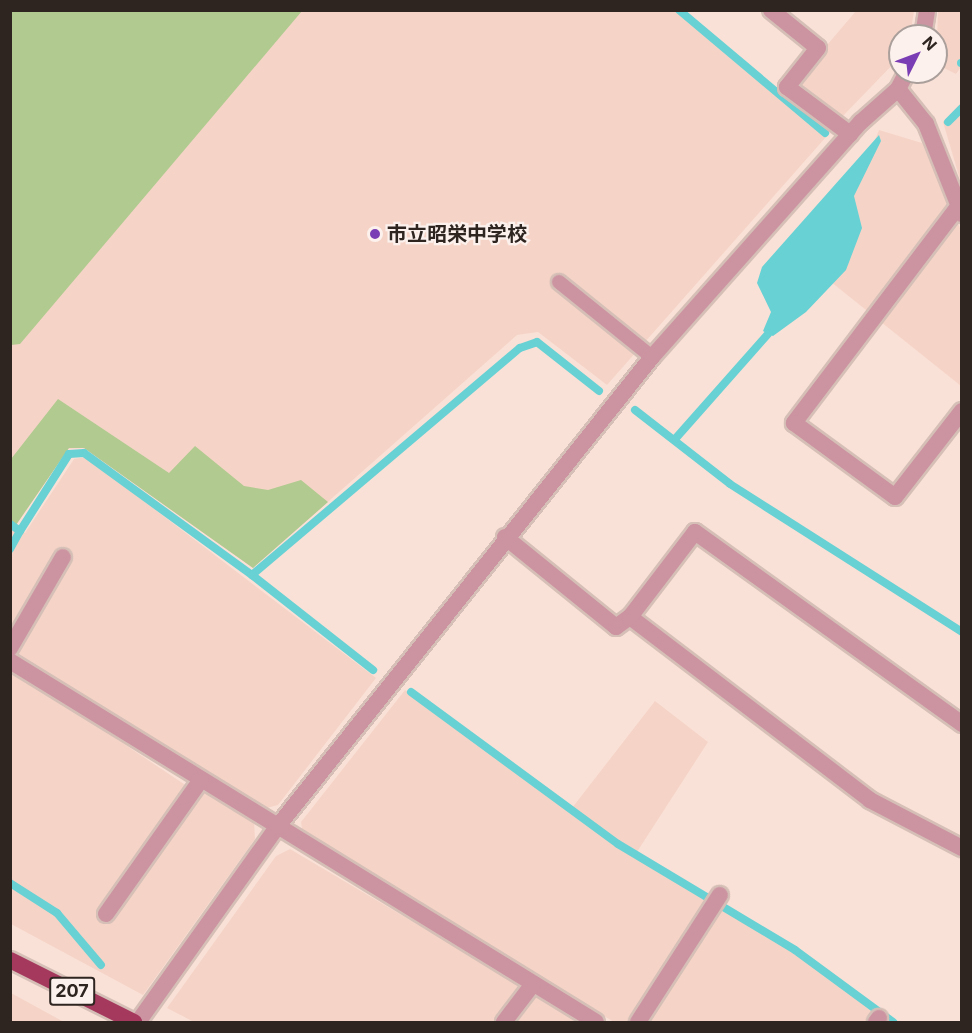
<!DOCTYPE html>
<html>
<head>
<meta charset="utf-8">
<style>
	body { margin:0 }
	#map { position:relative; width:972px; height:1033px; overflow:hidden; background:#fae1d7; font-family:Inter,"Noto Sans JP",sans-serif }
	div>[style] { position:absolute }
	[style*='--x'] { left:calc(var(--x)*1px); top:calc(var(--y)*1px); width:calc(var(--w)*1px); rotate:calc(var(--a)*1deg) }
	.built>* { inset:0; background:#f5d4c7 }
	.green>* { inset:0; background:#b0ca8f }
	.water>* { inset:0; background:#67d1d4 }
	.stream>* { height:8px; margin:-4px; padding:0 4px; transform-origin:4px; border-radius:4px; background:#67d1d4 }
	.roads { filter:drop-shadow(2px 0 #d5bfb6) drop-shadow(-2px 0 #d5bfb6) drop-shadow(0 2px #d5bfb6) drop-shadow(0 -2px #d5bfb6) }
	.service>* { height:14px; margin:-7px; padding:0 7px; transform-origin:7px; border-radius:7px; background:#cc93a1 }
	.minor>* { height:16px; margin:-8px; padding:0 8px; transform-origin:8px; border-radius:8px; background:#cc93a1 }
	.trunk>* { height:16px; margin:-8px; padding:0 8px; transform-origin:8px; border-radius:8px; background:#a5385d }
	.dots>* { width:16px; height:16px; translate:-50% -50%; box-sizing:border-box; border:3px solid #fcf1ed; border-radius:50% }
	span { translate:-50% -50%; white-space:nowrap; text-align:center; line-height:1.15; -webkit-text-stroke:4.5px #fcf1ed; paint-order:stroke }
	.shield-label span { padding:2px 4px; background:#fcf1ed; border:2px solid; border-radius:4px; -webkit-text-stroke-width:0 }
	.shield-label { font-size:18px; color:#2e2521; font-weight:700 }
	.poi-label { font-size:20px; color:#2e2521; font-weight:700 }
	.left { translate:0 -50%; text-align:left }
	.frame { position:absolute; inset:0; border:12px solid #2e2521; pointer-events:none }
	.north { position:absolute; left:888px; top:24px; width:60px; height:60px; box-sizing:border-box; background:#fcf1ed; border:2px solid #aa9f9b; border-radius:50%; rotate:48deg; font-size:16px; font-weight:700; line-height:24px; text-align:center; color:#2e2521 }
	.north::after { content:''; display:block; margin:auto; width:21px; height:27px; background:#7b3db3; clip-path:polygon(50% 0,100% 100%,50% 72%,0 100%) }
</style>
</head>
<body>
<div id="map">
	<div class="built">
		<div style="clip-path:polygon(10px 11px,675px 11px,826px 137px,607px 385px,538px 332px,517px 335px,253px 568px,84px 448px,68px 449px,16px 525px,25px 533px,74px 459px,86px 457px,376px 678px,278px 805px,263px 809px,11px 654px)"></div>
		<div style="clip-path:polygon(856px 11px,914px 11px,910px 36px,900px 36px,900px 57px,840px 119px,793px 85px)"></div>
		<div style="clip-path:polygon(938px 11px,961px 11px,961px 67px,956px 74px,936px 64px)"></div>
		<div style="clip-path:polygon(961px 103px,961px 183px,943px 122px)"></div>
		<div style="clip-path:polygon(879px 130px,922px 143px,961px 230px,961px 386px,821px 274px)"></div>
		<div style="clip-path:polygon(10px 668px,199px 794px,203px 789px,254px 820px,255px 839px,143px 995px,11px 924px)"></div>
		<div style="clip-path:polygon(405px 690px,572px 808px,655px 701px,708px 742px,635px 855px,793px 952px,889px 1022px,614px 1022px,303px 835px,301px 822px)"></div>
		<div style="clip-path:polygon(290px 849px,582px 1022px,194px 1022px,167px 1008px,276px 856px)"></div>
		<div style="clip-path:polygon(10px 993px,11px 993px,64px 1022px,11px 1022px)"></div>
	</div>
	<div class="green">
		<div style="clip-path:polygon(11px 10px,302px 11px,20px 344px,11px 345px)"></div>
		<div style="clip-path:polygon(58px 399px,169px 473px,195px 446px,244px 486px,268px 490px,301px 480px,328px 502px,253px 568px,84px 448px,69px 448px,16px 525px,11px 521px,11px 459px)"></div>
	</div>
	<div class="water">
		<div style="clip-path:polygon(879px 135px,881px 141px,854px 196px,862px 228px,846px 270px,806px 312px,773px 336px,768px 334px,763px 331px,771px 312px,757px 283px,762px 267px)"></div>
	</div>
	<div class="stream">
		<div style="--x:679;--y:10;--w:191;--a:40.1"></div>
		<div style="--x:961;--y:63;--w:1;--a:0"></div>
		<div style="--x:948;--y:122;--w:20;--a:-45"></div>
		<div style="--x:635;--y:410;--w:120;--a:37.9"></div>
		<div style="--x:730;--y:484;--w:275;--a:32.5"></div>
		<div style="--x:676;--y:438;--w:139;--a:-48.5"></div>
		<div style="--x:10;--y:524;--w:12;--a:35"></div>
		<div style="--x:20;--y:531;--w:91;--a:-57.5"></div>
		<div style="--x:69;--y:454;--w:15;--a:-4"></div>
		<div style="--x:84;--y:453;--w:208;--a:36"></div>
		<div style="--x:252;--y:575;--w:351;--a:-40.3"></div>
		<div style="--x:520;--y:348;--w:18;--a:-19"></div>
		<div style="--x:537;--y:342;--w:79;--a:38.3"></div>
		<div style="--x:10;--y:549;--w:21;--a:-61"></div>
		<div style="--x:252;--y:575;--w:154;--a:38.1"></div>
		<div style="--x:411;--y:692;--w:257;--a:36.3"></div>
		<div style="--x:618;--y:844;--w:206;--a:30.9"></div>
		<div style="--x:795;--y:950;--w:122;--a:36.3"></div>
		<div style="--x:10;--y:883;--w:56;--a:32.6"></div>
		<div style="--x:57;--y:913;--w:68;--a:49.8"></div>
	</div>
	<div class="roads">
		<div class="service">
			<div style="--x:559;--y:282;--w:119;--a:38.9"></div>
		</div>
		<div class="minor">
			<div style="--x:771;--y:10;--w:60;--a:39"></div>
			<div style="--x:818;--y:48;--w:50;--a:128.5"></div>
			<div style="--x:787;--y:87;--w:79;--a:36.7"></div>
			<div style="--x:923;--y:36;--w:26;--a:-81"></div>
			<div style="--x:907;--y:72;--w:19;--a:118"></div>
			<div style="--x:898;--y:89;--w:45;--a:51.3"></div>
			<div style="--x:926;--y:124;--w:97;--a:68.2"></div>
			<div style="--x:957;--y:208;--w:270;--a:127.2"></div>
			<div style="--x:794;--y:423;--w:125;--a:36.2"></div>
			<div style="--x:895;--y:497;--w:109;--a:-52.1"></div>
			<div style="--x:505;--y:537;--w:143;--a:39"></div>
			<div style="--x:616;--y:627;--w:17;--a:-36"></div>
			<div style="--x:630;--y:617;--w:302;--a:37.3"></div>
			<div style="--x:870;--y:800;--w:104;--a:27.6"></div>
			<div style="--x:630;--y:617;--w:107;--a:-52.6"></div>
			<div style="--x:695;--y:532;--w:329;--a:35.7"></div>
			<div style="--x:10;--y:648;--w:105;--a:-59.8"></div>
			<div style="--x:10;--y:661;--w:688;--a:31.63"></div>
			<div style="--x:106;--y:914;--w:164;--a:-54.7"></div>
			<div style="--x:138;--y:1022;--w:241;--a:-54.5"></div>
			<div style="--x:278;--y:826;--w:600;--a:-51.43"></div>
			<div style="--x:652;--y:357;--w:314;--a:-48.4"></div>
			<div style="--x:861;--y:122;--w:50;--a:-41.7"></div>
			<div style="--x:504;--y:1022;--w:48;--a:-52.7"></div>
			<div style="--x:638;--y:1022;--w:151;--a:-57.2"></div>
			<div style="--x:876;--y:1022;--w:5;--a:-53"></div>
		</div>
		<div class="trunk">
			<div style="--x:10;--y:960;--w:139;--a:26.6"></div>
		</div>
	</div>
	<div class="dots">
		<div style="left:375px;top:234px;background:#7b3db3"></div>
	</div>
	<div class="shield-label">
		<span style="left:72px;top:991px">207</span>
	</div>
	<div class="poi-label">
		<span class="left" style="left:387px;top:234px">市立昭栄中学校</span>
	</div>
	<div class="frame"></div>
	<div class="north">N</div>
</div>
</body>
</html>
